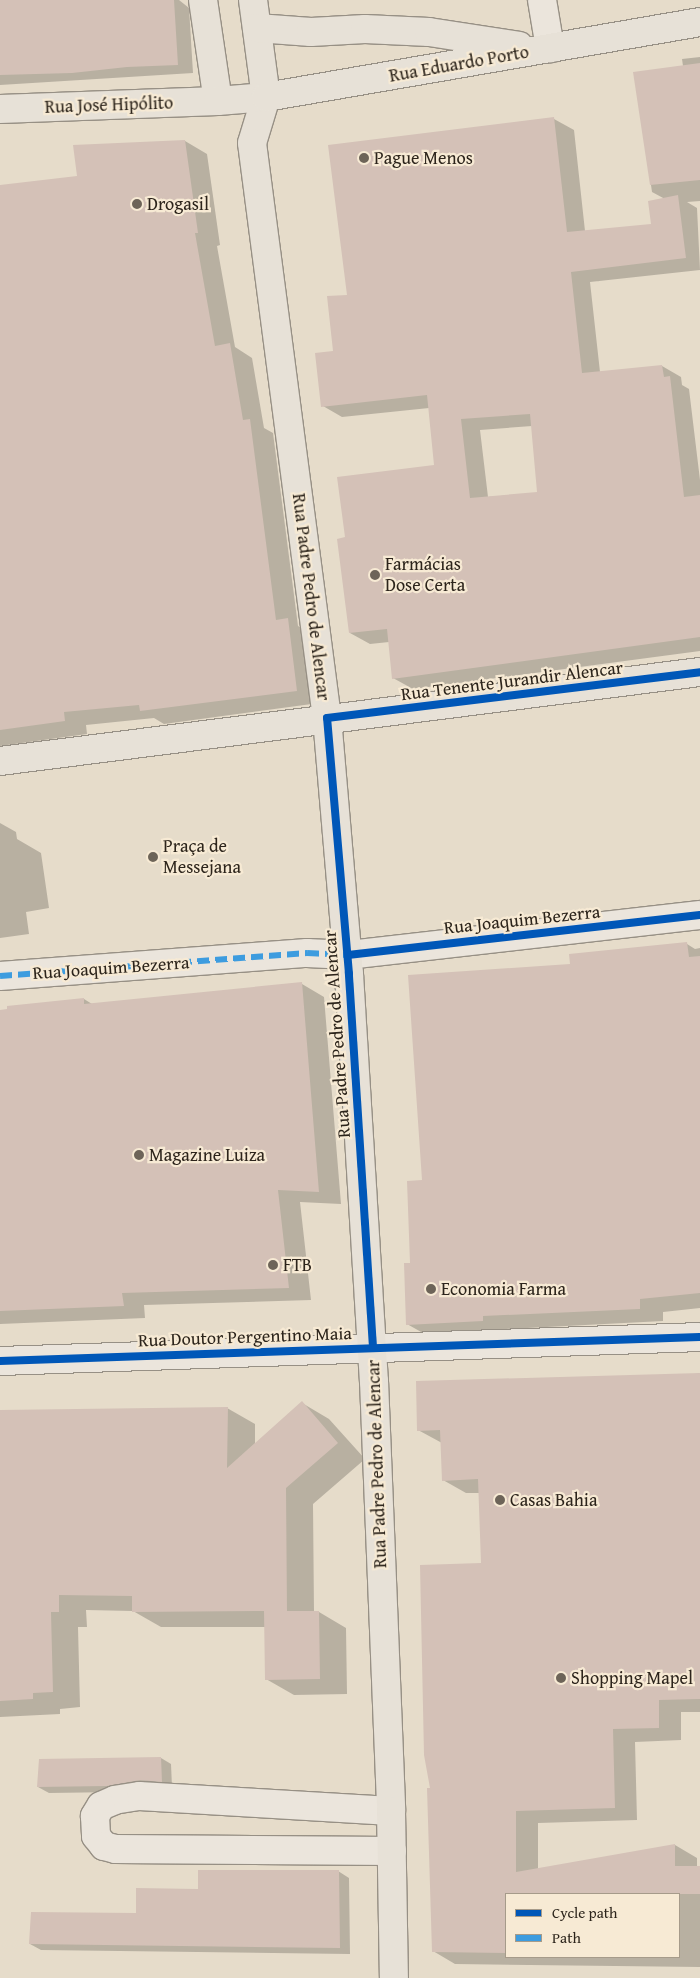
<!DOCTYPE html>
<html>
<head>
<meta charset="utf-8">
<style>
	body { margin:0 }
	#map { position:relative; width:700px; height:1978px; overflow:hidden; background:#e6dcca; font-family:"Gentium Book Plus",serif }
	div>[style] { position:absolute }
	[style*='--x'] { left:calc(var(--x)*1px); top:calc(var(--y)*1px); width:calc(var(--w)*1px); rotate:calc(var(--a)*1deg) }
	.shadow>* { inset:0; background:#0003 }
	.building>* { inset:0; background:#d4c1b7 }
	.roads { filter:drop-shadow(1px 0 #979085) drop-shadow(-1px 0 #979085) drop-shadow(0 1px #979085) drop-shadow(0 -1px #979085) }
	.minor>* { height:28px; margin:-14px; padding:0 14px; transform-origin:14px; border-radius:14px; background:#ebe5dc }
	.major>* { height:28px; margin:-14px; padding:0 14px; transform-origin:14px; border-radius:14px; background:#e7e1d7 }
	.quiet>* { height:6px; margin-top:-3px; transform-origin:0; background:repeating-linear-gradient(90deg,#3d9cdf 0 12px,transparent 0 18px) }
	.cycleway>* { height:8px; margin:-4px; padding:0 4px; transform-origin:4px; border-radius:4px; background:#0057b8 }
	.dots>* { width:14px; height:14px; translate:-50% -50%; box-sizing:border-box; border:2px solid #f7ead4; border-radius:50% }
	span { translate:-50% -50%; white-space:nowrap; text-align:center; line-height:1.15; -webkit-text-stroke:4.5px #f7ead4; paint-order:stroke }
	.street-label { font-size:18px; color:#2c241b }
	.poi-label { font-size:18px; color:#2c241b }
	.left { translate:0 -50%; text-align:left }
	.legend { position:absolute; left:505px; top:1893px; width:175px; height:65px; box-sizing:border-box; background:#f7ead4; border:1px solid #a69b8a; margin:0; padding:6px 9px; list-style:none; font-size:15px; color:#2c241b }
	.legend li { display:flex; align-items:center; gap:10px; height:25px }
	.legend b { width:25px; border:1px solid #a69b8a }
</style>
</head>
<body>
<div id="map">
	<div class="shadow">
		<div style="clip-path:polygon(0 0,179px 0,189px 8px,193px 73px,0 85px)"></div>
		<div style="clip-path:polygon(evenodd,700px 57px,700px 201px,687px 202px,697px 208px,700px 270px,590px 282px,600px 372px,662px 366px,681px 377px,682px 385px,689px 389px,700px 480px,700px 651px,413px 689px,393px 678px,389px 642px,370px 644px,350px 633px,346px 538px,435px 466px,429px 408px,342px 417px,323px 406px,348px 296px,554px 119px,574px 130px,585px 231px,653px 225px,665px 199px,652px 192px,635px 73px,683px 66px,682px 59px,700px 57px,532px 426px,539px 493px,488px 497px,480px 430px,532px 426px)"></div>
		<div style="clip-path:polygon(185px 141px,207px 154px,220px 245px,217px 246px,235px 347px,252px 358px,264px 428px,273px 433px,298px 626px,310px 633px,319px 703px,164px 724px,154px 718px,86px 725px,87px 734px,0 746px,0 186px,78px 177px)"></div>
		<div style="clip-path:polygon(0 823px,16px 832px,17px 839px,41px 853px,49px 908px,26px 912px,29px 934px,0 938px)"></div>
		<div style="clip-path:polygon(687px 944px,695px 949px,700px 948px,700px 1308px,663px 1312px,663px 1321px,506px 1329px,506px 1334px,430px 1337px,407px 1324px,411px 1264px,424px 1181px,571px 965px)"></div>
		<div style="clip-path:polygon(302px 984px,324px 997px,341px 1204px,300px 1202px,311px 1300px,144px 1305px,145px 1318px,0 1324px,0 1011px,84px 999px,92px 1004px)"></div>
		<div style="clip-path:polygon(evenodd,700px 1373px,700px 1712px,681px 1712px,681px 1740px,635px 1742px,637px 1820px,538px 1823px,538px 1869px,675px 1845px,697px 1858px,697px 1867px,700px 1867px,700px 1967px,455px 1964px,433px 1951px,482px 1564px,480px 1493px,466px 1493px,443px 1480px,442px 1443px,418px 1430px,700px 1373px,506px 1894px,679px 1894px,679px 1957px,506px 1957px,506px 1894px)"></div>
		<div style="clip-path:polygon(302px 1403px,329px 1419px,365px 1459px,313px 1504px,314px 1612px,319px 1612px,346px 1628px,347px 1694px,294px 1695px,266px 1679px,266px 1627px,161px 1627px,133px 1611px,86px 1610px,87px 1627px,78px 1627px,80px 1707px,60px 1709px,60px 1714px,0 1717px,0 1411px,227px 1408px,255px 1424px,255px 1445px)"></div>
		<div style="clip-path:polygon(161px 1758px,171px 1764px,172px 1787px,118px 1792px,49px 1793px,38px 1787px)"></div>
		<div style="clip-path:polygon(338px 1871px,349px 1878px,350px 1954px,41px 1950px,30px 1944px,137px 1915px,199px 1890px)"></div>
	</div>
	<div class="building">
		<div style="clip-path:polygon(0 0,174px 0,178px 65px,127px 67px,72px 73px,0 75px)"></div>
		<div style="clip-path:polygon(700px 63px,700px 180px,650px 185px,633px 72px)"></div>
		<div style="clip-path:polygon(evenodd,554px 117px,567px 232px,651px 224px,648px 201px,678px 195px,686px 258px,571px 272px,582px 373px,662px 365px,664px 377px,670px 376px,684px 497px,700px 495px,700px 637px,392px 679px,387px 629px,349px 633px,337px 539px,345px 537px,337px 477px,434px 465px,427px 395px,321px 407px,315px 353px,333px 351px,327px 296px,347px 295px,328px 145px,554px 117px,530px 414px,537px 492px,470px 498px,461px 419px,530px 414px)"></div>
		<div style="clip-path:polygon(185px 140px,198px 233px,195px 233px,215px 346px,230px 343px,243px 420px,250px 419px,276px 620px,288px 618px,297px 691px,140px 711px,139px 705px,64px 712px,65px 721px,0 730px,0 185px,77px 176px,73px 145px)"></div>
		<div style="clip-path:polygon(687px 942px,689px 957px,700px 956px,700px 1293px,640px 1299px,640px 1309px,483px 1316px,483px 1321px,406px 1325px,404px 1263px,410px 1263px,407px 1181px,422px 1180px,408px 975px,570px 964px,569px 954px)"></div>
		<div style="clip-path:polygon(302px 982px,319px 1192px,278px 1190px,289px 1288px,122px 1293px,124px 1306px,0 1311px,0 1010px,7px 1009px,7px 1006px,84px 998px,84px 1004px)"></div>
		<div style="clip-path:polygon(700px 1373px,700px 1699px,659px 1700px,659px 1728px,613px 1729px,615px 1808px,516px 1811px,516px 1872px,675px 1844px,675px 1866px,700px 1866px,700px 1894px,506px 1894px,506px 1953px,432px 1952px,427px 1788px,430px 1788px,424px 1755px,420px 1565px,481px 1563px,478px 1479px,442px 1481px,440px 1430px,417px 1431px,416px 1381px)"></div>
		<div style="clip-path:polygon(302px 1401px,338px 1443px,286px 1488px,287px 1611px,319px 1611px,320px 1679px,265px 1680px,264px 1611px,132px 1612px,132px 1596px,59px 1595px,59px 1612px,51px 1612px,53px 1692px,33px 1693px,33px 1699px,0 1701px,0 1410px,228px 1407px,227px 1468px)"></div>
		<div style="clip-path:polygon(161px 1757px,162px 1782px,140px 1780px,107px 1786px,37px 1787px,39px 1759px)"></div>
		<div style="clip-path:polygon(198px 1870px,339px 1870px,340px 1948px,29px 1944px,31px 1912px,136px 1913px,136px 1888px,198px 1889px)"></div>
	</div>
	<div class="roads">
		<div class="minor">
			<div style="--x:542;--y:0;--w:49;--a:80.5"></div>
			<div style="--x:0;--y:976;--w:308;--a:-4.3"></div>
			<div style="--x:307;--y:953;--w:41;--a:2.8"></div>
			<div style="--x:348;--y:955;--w:354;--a:-6.5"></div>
			<div style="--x:0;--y:1361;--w:700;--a:-1.96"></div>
			<div style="--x:391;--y:1811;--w:252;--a:-176.6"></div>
			<div style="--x:139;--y:1796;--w:24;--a:171"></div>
			<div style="--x:115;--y:1800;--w:15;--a:157"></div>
			<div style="--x:101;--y:1806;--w:12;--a:121"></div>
			<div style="--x:95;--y:1816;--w:20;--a:87"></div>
			<div style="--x:96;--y:1836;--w:13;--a:51"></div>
			<div style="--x:104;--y:1846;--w:11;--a:15"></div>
			<div style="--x:115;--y:1849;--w:277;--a:0.4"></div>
		</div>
		<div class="major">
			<div style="--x:203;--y:0;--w:102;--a:81.6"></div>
			<div style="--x:253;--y:0;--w:98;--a:82.4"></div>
			<div style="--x:266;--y:97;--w:48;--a:106.9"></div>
			<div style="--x:252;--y:143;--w:580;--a:82.57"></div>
			<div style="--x:327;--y:718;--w:257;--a:85.1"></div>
			<div style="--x:349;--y:974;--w:408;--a:86.5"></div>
			<div style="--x:374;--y:1381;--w:430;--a:87.7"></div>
			<div style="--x:391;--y:1811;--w:167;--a:89"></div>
			<div style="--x:257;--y:28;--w:54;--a:4.2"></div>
			<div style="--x:311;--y:32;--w:54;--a:-3.2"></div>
			<div style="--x:365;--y:29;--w:64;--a:2.7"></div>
			<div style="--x:429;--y:32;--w:91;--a:8.8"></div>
			<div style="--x:0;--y:109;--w:218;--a:-2.1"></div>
			<div style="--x:218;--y:101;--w:48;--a:-4.8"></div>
			<div style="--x:266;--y:97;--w:440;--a:-9.8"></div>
			<div style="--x:0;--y:761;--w:706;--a:-7.25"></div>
		</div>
	</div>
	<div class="quiet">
		<div style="--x:0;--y:976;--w:308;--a:-4.3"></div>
		<div style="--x:307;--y:953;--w:41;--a:2.8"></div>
	</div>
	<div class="cycleway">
		<div style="--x:348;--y:955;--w:354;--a:-6.5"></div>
		<div style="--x:373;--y:1347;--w:374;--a:-93.7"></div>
		<div style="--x:349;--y:974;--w:257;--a:-94.9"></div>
		<div style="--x:327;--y:718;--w:376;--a:-7"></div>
		<div style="--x:0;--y:1361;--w:700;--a:-1.96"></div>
	</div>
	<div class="dots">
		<div style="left:364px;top:158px;background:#6d6458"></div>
		<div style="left:137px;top:204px;background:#6d6458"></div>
		<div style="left:375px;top:575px;background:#6d6458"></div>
		<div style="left:153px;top:857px;background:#6d6458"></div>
		<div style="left:139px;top:1155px;background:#6d6458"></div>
		<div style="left:273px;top:1265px;background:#6d6458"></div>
		<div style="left:431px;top:1289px;background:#6d6458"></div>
		<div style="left:500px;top:1500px;background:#6d6458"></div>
		<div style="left:561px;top:1678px;background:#6d6458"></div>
	</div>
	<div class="street-label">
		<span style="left:459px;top:64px;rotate:-10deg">Rua Eduardo Porto</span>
		<span style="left:109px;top:105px;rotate:-2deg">Rua José Hipólito</span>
		<span style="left:311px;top:597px;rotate:83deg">Rua Padre Pedro de Alencar</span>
		<span style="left:512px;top:681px;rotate:-7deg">Rua Tenente Jurandir Alencar</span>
		<span style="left:522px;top:920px;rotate:-6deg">Rua Joaquim Bezerra</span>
		<span style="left:111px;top:968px;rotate:-4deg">Rua Joaquim Bezerra</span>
		<span style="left:337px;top:1034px;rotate:-94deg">Rua Padre Pedro de Alencar</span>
		<span style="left:245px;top:1337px;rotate:-2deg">Rua Doutor Pergentino Maia</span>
		<span style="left:377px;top:1464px;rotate:-92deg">Rua Padre Pedro de Alencar</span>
	</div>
	<div class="poi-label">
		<span class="left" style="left:374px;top:158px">Pague Menos</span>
		<span class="left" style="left:147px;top:204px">Drogasil</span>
		<span class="left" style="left:385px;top:575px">Farmácias<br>Dose Certa</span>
		<span class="left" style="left:163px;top:857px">Praça de<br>Messejana</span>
		<span class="left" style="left:149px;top:1155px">Magazine Luiza</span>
		<span class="left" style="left:283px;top:1265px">FTB</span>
		<span class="left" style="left:441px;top:1289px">Economia Farma</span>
		<span class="left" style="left:510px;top:1500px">Casas Bahia</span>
		<span class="left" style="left:571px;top:1678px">Shopping Mapel</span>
	</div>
	<ul class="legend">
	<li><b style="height:6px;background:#0057b8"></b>Cycle path</li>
	<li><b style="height:6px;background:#3d9cdf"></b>Path</li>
	</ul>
</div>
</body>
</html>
